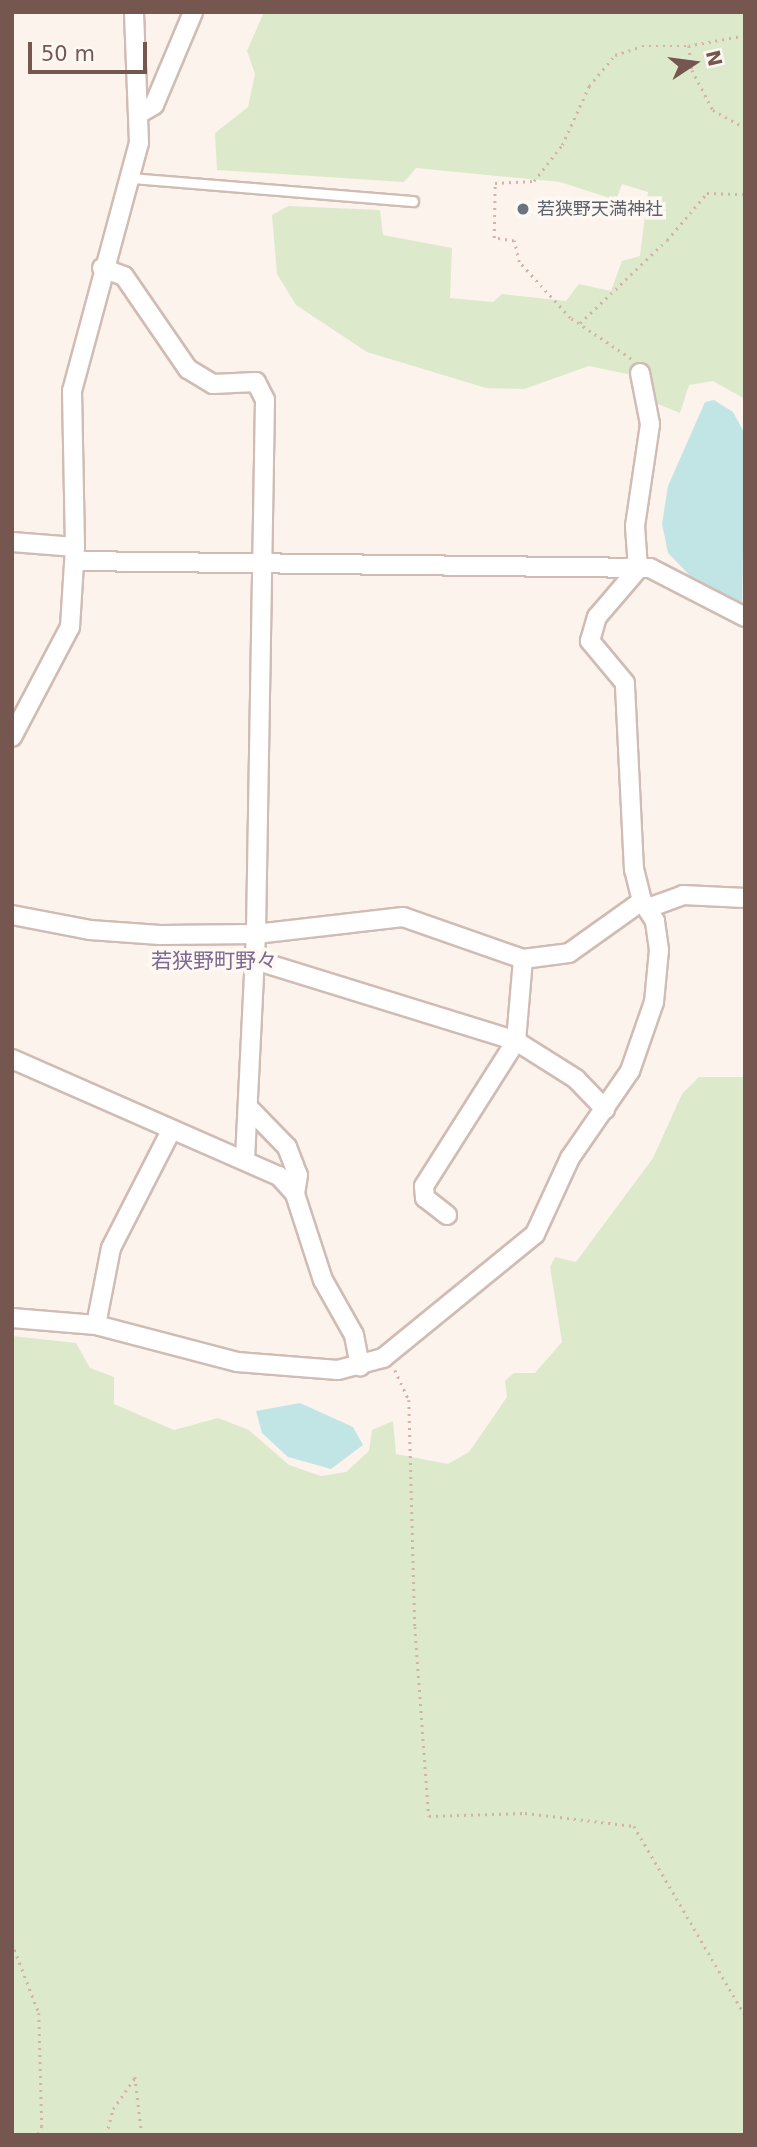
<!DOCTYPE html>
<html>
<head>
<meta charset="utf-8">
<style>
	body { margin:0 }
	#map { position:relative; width:757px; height:2147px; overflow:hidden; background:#fcf3ed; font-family:"DejaVu Sans","Noto Sans JP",sans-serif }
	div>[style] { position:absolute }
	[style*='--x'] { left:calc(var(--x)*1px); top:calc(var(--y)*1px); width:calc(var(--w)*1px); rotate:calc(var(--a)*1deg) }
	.green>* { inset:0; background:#dce9cb }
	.water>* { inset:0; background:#c1e5e4 }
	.path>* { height:2.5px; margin-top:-1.25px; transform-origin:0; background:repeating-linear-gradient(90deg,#d5b2a8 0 2px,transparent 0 7px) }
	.roads { filter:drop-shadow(2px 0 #d0bcb4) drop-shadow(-2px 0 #d0bcb4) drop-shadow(0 2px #d0bcb4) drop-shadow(0 -2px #d0bcb4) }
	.service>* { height:9px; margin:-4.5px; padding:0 4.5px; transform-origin:4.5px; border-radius:4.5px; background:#fff }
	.minor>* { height:18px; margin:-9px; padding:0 9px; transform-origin:9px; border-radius:9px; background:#fff }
	.dots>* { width:19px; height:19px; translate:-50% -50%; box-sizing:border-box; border:4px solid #fef8f3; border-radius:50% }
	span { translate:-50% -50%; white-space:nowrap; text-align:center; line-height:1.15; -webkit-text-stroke:7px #fef8f3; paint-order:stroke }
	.worship-label { font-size:18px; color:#5b616d }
	.left { translate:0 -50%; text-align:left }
	.quarter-label { font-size:21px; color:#7c6891 }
	.frame { position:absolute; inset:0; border:14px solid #765750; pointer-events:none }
	.north { position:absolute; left:659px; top:28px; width:70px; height:70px; -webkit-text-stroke:5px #fef8f3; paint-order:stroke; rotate:77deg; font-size:19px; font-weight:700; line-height:28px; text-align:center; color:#765750 }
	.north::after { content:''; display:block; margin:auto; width:24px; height:32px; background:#765750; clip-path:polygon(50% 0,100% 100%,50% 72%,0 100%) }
	.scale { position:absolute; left:28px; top:42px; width:119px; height:32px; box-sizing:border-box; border:4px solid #765750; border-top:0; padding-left:9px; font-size:21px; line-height:24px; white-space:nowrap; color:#765750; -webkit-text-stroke:5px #fef8f3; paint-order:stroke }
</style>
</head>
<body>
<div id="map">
	<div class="green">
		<div style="clip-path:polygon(264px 12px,745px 12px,745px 399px,713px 381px,689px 385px,680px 413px,653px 402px,646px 378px,589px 366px,524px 389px,486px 388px,367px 352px,296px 305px,277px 274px,272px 215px,288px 206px,380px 210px,383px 235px,452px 248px,450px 298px,493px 302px,502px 294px,566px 301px,579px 284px,611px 291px,622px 261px,640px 256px,648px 192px,622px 184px,616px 200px,560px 182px,416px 168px,404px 182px,217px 170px,215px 133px,248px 107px,255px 74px,247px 51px)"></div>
		<div style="clip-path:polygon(699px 1077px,745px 1077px,745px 2135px,12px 2135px,12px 1336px,76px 1343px,90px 1368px,114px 1377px,114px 1404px,174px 1430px,218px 1418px,249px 1430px,289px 1465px,321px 1476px,346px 1472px,369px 1451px,372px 1430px,393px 1421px,396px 1454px,448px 1464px,469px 1452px,507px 1397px,505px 1381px,514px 1373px,535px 1373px,562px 1342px,550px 1267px,555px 1257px,576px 1262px,653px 1158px,682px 1094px)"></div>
	</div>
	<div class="water">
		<div style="clip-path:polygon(714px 400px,733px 412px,745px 434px,742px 609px,697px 583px,668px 553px,662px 524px,668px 486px,705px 402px)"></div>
		<div style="clip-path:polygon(300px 1403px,353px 1427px,363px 1445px,331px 1469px,288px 1457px,262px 1433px,256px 1411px)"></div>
	</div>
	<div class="path">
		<div style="--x:745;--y:36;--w:57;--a:169.9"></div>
		<div style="--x:689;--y:46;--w:24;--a:83"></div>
		<div style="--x:692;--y:70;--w:45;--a:62.3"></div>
		<div style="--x:713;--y:110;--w:37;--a:29"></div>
		<div style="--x:580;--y:323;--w:120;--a:-43.7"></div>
		<div style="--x:667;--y:240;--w:62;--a:-49.6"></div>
		<div style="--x:707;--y:193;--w:38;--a:2"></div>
		<div style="--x:631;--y:359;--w:73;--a:-146.1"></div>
		<div style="--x:570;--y:318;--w:76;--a:-132.3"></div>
		<div style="--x:519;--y:262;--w:22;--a:-103"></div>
		<div style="--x:514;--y:241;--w:20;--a:-171"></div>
		<div style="--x:494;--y:238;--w:55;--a:-89"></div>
		<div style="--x:495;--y:183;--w:39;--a:-3"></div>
		<div style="--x:534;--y:181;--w:46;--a:-52.1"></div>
		<div style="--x:562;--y:145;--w:65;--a:-65.4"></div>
		<div style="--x:589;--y:86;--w:40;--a:-50"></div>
		<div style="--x:615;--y:55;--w:28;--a:-18"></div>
		<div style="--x:642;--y:46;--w:47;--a:0"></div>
		<div style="--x:395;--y:1370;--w:33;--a:65"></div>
		<div style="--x:409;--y:1400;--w:227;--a:88.5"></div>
		<div style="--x:415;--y:1627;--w:190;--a:85.8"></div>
		<div style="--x:429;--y:1816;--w:96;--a:-1.8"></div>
		<div style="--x:525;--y:1813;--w:110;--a:6.8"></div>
		<div style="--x:634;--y:1826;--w:219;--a:59.6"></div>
		<div style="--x:12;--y:1943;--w:75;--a:68.9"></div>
		<div style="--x:39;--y:2013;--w:113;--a:88.5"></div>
		<div style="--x:42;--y:2126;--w:10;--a:114"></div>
		<div style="--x:106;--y:2135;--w:27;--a:-75"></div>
		<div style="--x:113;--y:2109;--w:39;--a:-55"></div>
		<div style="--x:135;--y:2077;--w:58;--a:83.1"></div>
	</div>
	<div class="roads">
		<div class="service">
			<div style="--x:131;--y:178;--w:283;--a:4.7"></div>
		</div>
		<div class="minor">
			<div style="--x:142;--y:112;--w:14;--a:-30"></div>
			<div style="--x:154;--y:105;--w:101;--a:-67.2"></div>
			<div style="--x:102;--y:268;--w:23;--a:20"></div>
			<div style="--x:124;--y:276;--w:113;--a:55.5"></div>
			<div style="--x:188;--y:369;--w:29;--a:31"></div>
			<div style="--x:213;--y:384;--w:43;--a:-2.7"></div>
			<div style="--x:256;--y:382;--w:20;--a:63"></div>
			<div style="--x:265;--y:400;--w:534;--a:90.97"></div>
			<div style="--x:256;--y:934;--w:226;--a:92.8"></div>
			<div style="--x:12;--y:542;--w:63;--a:4.5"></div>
			<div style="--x:75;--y:561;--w:575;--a:0.7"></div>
			<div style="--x:650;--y:568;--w:107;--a:27.3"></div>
			<div style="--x:638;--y:569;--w:43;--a:-94"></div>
			<div style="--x:635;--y:526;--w:103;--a:-81.6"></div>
			<div style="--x:650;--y:424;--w:52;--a:-101.1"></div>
			<div style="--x:12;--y:737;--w:124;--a:-62.2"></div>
			<div style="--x:70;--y:627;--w:80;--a:-86.4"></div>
			<div style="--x:75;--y:547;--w:156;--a:-91.1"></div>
			<div style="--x:72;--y:391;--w:257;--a:-74.9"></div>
			<div style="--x:139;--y:143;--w:131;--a:-92.2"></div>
			<div style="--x:648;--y:908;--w:37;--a:-20"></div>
			<div style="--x:683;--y:895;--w:62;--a:2.8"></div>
			<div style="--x:12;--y:915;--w:79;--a:10.9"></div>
			<div style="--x:90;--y:930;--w:70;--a:4.1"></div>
			<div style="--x:160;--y:935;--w:96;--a:-0.6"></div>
			<div style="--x:256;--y:934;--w:148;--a:-6.6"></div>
			<div style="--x:403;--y:917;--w:127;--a:19.3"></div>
			<div style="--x:523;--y:959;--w:46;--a:-7.4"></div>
			<div style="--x:569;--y:953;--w:90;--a:-35.5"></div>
			<div style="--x:255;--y:960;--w:273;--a:17.2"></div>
			<div style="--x:516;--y:1041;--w:71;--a:32.3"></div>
			<div style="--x:576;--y:1079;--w:42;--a:46"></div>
			<div style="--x:12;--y:1059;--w:292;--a:23.7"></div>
			<div style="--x:279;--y:1176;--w:24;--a:48"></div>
			<div style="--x:295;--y:1194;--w:90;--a:72"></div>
			<div style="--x:323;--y:1280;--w:63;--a:60.6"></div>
			<div style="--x:354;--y:1335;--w:32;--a:79"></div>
			<div style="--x:250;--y:1109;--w:53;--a:45.8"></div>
			<div style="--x:287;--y:1147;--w:30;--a:69"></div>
			<div style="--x:298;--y:1175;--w:19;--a:99"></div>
			<div style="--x:447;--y:1215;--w:28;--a:-142"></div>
			<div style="--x:425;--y:1198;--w:12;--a:-95"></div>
			<div style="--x:424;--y:1186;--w:172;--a:-57.6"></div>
			<div style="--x:516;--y:1041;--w:82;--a:-85.1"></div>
			<div style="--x:12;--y:1318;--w:84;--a:4.8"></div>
			<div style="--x:96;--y:1325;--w:146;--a:14.7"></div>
			<div style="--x:237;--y:1362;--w:101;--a:4.5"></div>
			<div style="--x:338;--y:1370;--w:47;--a:-14.9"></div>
			<div style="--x:383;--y:1358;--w:196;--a:-39.2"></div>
			<div style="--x:535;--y:1234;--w:84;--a:-65.3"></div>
			<div style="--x:570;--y:1158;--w:106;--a:-55.4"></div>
			<div style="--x:630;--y:1071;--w:73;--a:-70.8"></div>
			<div style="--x:654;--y:1002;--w:52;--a:-84.5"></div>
			<div style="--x:659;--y:950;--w:29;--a:-98"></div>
			<div style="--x:655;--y:921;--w:24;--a:-123"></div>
			<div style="--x:642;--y:901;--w:32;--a:-104"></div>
			<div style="--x:634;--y:870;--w:187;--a:-92.8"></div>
			<div style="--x:625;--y:683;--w:55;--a:-129.8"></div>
			<div style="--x:590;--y:641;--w:25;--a:-74"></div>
			<div style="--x:597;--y:617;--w:63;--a:-49.5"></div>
			<div style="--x:96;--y:1325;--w:78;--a:-79"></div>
			<div style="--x:111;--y:1248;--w:131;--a:-62.9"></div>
		</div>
	</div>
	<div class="dots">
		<div style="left:523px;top:209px;background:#6b7280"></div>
	</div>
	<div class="worship-label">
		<span class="left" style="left:537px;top:209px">若狭野天満神社</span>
	</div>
	<div class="quarter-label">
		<span style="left:214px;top:961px">若狭野町野々</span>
	</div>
	<div class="frame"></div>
	<div class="north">N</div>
	<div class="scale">50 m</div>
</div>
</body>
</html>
